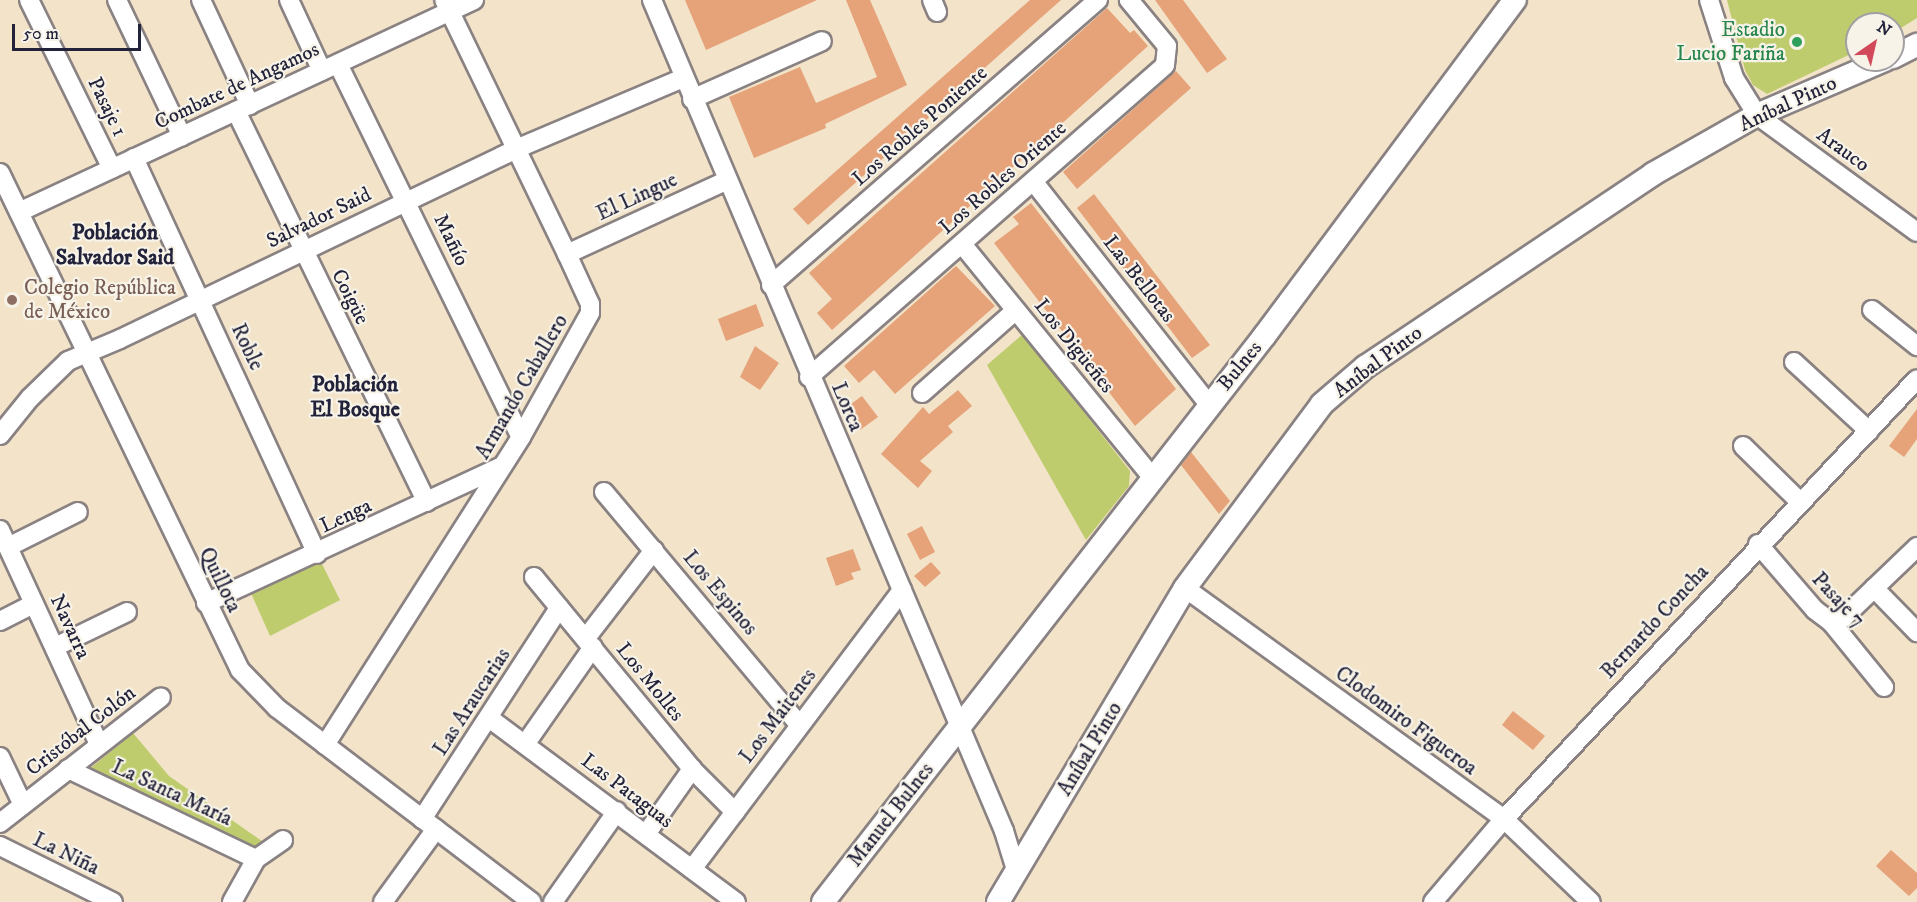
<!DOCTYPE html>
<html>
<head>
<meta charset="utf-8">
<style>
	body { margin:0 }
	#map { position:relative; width:1917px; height:902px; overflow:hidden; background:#f2e3c9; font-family:"IM FELL DW Pica",serif }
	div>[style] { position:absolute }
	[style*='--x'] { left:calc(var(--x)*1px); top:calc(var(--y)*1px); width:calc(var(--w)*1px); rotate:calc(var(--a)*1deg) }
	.green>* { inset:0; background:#bfcc6e }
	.building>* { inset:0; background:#e6a279 }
	.roads { filter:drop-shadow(2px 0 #8a8282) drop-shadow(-2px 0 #8a8282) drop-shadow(0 2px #8a8282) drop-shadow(0 -2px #8a8282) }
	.minor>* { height:18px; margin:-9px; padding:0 9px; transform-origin:9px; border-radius:9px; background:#fff }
	.tertiary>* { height:22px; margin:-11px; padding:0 11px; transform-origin:11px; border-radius:11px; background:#fff }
	.dots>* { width:16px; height:16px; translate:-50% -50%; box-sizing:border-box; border:3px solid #f7f3e8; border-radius:50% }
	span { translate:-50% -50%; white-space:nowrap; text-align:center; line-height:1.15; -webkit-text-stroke:4.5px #f7f3e8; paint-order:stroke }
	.leisure-label { font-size:21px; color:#27864d }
	.right { translate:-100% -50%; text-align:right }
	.street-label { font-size:21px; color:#22223b }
	.education-label { font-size:21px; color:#785e54 }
	.left { translate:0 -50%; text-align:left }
	.neighbourhood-label { font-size:22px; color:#22223b; font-weight:700 }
	.north { position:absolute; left:1845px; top:12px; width:60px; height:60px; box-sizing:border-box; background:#f7f3e8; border:2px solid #a29fa3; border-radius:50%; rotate:34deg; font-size:16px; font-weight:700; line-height:24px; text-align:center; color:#22223b }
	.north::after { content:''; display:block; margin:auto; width:21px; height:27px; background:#d1495b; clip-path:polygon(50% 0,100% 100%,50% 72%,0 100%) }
	.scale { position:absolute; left:12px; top:24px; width:129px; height:27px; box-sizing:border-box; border:3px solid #22223b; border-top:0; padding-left:8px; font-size:18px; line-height:21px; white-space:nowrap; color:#22223b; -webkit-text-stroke:4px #f7f3e8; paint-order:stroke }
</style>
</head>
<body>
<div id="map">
	<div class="green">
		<div style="clip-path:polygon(1727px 0,1917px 0,1917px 18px,1893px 33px,1893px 24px,1857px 24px,1857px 51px,1767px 94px,1753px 85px,1745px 70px)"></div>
		<div style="clip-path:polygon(1023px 334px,1130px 471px,1129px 486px,1086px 540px,987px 365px)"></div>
		<div style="clip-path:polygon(317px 554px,340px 600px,270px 636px,250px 591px)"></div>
		<div style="clip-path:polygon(133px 733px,169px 776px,266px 844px,258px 853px,87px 771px)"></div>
	</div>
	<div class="building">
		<div style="clip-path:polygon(685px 0,817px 0,706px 50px)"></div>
		<div style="clip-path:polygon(846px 0,870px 0,907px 85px,825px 124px,826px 128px,754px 158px,729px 97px,800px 67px,816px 103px,877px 77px)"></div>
		<div style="clip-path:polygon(1030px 0,1061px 0,808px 225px,793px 209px)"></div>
		<div style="clip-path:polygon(1155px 0,1183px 0,1227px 59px,1207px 73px)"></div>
		<div style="clip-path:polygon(1107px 8px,1130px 33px,1134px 30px,1148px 46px,832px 330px,817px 313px,832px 299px,809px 273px)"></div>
		<div style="clip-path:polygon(1176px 71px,1191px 88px,1077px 189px,1063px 172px)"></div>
		<div style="clip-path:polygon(1094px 194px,1210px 345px,1192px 358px,1077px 208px)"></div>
		<div style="clip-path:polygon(1031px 203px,1176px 389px,1135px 426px,994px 243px,1019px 224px,1013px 217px)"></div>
		<div style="clip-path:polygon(956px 266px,995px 306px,895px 394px,874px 370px,859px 383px,844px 366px)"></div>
		<div style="clip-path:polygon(756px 304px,764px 326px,726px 341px,718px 319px)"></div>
		<div style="clip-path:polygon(755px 346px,779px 363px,760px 390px,740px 377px)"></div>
		<div style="clip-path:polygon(958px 390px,972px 406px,948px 426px,953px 432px,920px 461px,932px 471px,918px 488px,881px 454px,923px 407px,929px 414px)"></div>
		<div style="clip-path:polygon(862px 396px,878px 417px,860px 430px,844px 409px)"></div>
		<div style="clip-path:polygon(1917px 409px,1917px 439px,1904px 457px,1889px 446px)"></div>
		<div style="clip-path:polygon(1191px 452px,1230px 501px,1219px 514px,1181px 465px)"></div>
		<div style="clip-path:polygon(922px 526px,935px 552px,920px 560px,907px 534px)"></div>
		<div style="clip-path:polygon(853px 549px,861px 570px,851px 573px,854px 579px,836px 586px,826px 558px)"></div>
		<div style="clip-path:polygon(931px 562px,941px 573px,925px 587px,914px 576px)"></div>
		<div style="clip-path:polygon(1513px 711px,1545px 736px,1533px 750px,1502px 725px)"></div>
		<div style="clip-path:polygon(1891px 850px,1917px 873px,1917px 888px,1909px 896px,1876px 866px)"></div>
	</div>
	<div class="roads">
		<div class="minor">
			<div style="--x:29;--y:0;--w:188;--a:63.8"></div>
			<div style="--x:117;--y:0;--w:151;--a:64.5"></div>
			<div style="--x:201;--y:0;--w:116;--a:65"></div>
			<div style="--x:289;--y:0;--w:78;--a:65.1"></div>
			<div style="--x:652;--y:0;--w:902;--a:67.04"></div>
			<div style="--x:1004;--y:831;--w:44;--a:72.8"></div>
			<div style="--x:932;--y:0;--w:13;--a:67"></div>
			<div style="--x:1709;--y:0;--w:82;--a:72.2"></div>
			<div style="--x:1734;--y:78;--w:44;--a:58.1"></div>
			<div style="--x:1757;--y:115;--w:198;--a:36.2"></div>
			<div style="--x:338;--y:64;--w:415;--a:63.9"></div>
			<div style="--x:692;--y:99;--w:142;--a:-24"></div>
			<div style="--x:236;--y:111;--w:435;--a:64"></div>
			<div style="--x:134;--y:158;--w:436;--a:65.2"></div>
			<div style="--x:0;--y:173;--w:552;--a:64.22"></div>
			<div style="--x:240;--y:670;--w:53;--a:45.8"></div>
			<div style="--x:277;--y:708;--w:320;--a:37.3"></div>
			<div style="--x:1033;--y:181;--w:285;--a:51.8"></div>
			<div style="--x:19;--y:212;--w:502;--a:-24.98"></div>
			<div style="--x:962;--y:244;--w:301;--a:50.8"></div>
			<div style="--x:567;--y:254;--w:175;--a:-24.7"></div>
			<div style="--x:771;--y:285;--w:434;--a:-41.1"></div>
			<div style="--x:1872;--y:310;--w:58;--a:38.7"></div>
			<div style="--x:1794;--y:362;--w:102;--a:42.6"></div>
			<div style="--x:809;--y:377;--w:473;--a:-41.2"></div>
			<div style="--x:1165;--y:65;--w:19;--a:-84"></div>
			<div style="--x:1167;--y:46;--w:60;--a:-129.6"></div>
			<div style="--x:922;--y:393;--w:125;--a:-41.4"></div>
			<div style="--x:0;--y:435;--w:48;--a:-51"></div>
			<div style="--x:30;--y:398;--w:53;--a:-44.2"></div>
			<div style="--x:68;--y:361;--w:56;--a:-22.9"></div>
			<div style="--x:120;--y:339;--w:439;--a:-25.6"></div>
			<div style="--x:516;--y:149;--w:181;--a:-23"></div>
			<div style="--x:1743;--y:446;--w:81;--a:44.5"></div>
			<div style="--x:604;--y:492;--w:303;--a:50"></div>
			<div style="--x:0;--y:530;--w:236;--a:65.2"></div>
			<div style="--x:1758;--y:544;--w:87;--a:49.2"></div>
			<div style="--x:1815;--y:610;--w:20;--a:37"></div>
			<div style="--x:1831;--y:622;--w:84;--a:50.8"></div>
			<div style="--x:8;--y:547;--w:78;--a:-26.6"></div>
			<div style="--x:534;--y:577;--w:249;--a:50.5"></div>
			<div style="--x:692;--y:769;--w:61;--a:45"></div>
			<div style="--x:1185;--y:588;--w:394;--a:35.9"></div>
			<div style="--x:1504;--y:819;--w:120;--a:43.7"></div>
			<div style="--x:1874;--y:588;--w:62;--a:45.7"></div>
			<div style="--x:206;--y:603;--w:326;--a:-24.8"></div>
			<div style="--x:0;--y:621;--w:38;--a:-27"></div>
			<div style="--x:1831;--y:622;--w:13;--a:-18"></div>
			<div style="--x:1843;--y:618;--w:103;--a:-43.8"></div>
			<div style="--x:586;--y:638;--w:111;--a:-52.3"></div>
			<div style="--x:55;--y:647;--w:80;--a:-25.9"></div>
			<div style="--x:489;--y:718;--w:308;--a:36.7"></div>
			<div style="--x:526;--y:743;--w:117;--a:-55.1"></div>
			<div style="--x:325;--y:745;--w:365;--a:-57.5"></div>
			<div style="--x:521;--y:437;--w:142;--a:-60.9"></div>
			<div style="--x:590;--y:313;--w:9;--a:-90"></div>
			<div style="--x:590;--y:304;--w:55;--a:-114.7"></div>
			<div style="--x:567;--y:254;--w:282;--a:-115.8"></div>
			<div style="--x:0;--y:757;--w:53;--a:64.4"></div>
			<div style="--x:68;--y:769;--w:208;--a:25.6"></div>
			<div style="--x:422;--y:819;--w:252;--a:-57"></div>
			<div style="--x:0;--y:823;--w:204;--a:-38"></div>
			<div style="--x:646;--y:834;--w:80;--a:-54.7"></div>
			<div style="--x:0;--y:846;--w:126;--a:26.4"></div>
			<div style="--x:692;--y:869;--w:349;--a:-53"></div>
			<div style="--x:232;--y:902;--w:49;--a:-60.8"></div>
			<div style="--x:256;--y:859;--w:33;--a:-35"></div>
			<div style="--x:383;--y:902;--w:90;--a:-54"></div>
			<div style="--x:553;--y:902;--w:111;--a:-54.9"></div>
			<div style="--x:1433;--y:902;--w:109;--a:-49.5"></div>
			<div style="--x:1504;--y:819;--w:603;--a:-46.81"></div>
		</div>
		<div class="tertiary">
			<div style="--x:1893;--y:57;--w:27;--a:-27"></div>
			<div style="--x:823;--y:902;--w:719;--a:-52.06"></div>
			<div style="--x:1265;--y:335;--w:418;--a:-53.3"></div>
			<div style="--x:998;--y:902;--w:365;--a:-59.2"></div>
			<div style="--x:1185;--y:588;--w:229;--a:-53.3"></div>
			<div style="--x:1322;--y:404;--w:57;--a:-40.7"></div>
			<div style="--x:1365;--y:367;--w:347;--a:-33.8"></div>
			<div style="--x:1653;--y:174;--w:120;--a:-29.6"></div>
			<div style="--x:1757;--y:115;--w:139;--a:-23.3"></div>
		</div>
	</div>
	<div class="dots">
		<div style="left:1797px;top:42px;background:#2e9e5b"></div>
		<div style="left:12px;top:300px;background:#8d6e63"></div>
	</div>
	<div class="leisure-label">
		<span class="right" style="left:1785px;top:42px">Estadio<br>Lucio Fariña</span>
	</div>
	<div class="street-label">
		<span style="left:237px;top:86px;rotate:-25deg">Combate de Angamos</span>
		<span style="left:1788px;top:104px;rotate:-25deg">Aníbal Pinto</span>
		<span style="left:107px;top:107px;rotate:64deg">Pasaje 1</span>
		<span style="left:920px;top:126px;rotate:-41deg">Los Robles Poniente</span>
		<span style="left:1843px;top:150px;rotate:36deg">Arauco</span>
		<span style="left:1003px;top:178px;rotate:-41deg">Los Robles Oriente</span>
		<span style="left:637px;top:197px;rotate:-25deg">El Lingue</span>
		<span style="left:319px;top:218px;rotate:-26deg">Salvador Said</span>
		<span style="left:451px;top:240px;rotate:64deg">Mañío</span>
		<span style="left:1139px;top:279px;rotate:52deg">Las Bellotas</span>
		<span style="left:350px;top:297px;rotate:63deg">Coigüe</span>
		<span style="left:1074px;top:346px;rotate:51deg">Los Digüeñes</span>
		<span style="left:247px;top:347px;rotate:65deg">Roble</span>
		<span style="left:1378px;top:362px;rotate:-37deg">Aníbal Pinto</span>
		<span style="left:1240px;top:366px;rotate:-51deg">Bulnes</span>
		<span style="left:522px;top:387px;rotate:-60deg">Armando Caballero</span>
		<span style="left:847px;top:407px;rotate:67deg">Lorca</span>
		<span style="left:346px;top:516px;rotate:-25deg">Lenga</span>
		<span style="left:220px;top:580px;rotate:64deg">Quillota</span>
		<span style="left:720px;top:593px;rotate:50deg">Los Espinos</span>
		<span style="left:1838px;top:600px;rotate:47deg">Pasaje 7</span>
		<span style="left:1655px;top:622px;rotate:-47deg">Bernardo Concha</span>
		<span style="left:70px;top:627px;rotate:65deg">Navarra</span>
		<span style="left:650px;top:682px;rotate:51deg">Los Molles</span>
		<span style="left:472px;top:702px;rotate:-57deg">Las Araucarias</span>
		<span style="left:778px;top:716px;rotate:-53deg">Los Maitenes</span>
		<span style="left:1406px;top:721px;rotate:36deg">Clodomiro Figueroa</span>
		<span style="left:81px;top:731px;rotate:-38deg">Cristóbal Colón</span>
		<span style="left:1090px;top:749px;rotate:-59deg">Aníbal Pinto</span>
		<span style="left:627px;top:791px;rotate:37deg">Las Pataguas</span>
		<span style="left:172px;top:793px;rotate:25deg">La Santa María</span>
		<span style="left:891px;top:815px;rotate:-52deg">Manuel Bulnes</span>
		<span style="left:66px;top:854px;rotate:26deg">La Niña</span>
	</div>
	<div class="education-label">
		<span class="left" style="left:24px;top:300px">Colegio República<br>de México</span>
	</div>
	<div class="neighbourhood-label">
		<span style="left:115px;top:245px">Población<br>Salvador Said</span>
		<span style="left:355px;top:397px">Población<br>El Bosque</span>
	</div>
	<div class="north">N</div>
	<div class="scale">50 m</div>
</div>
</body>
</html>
